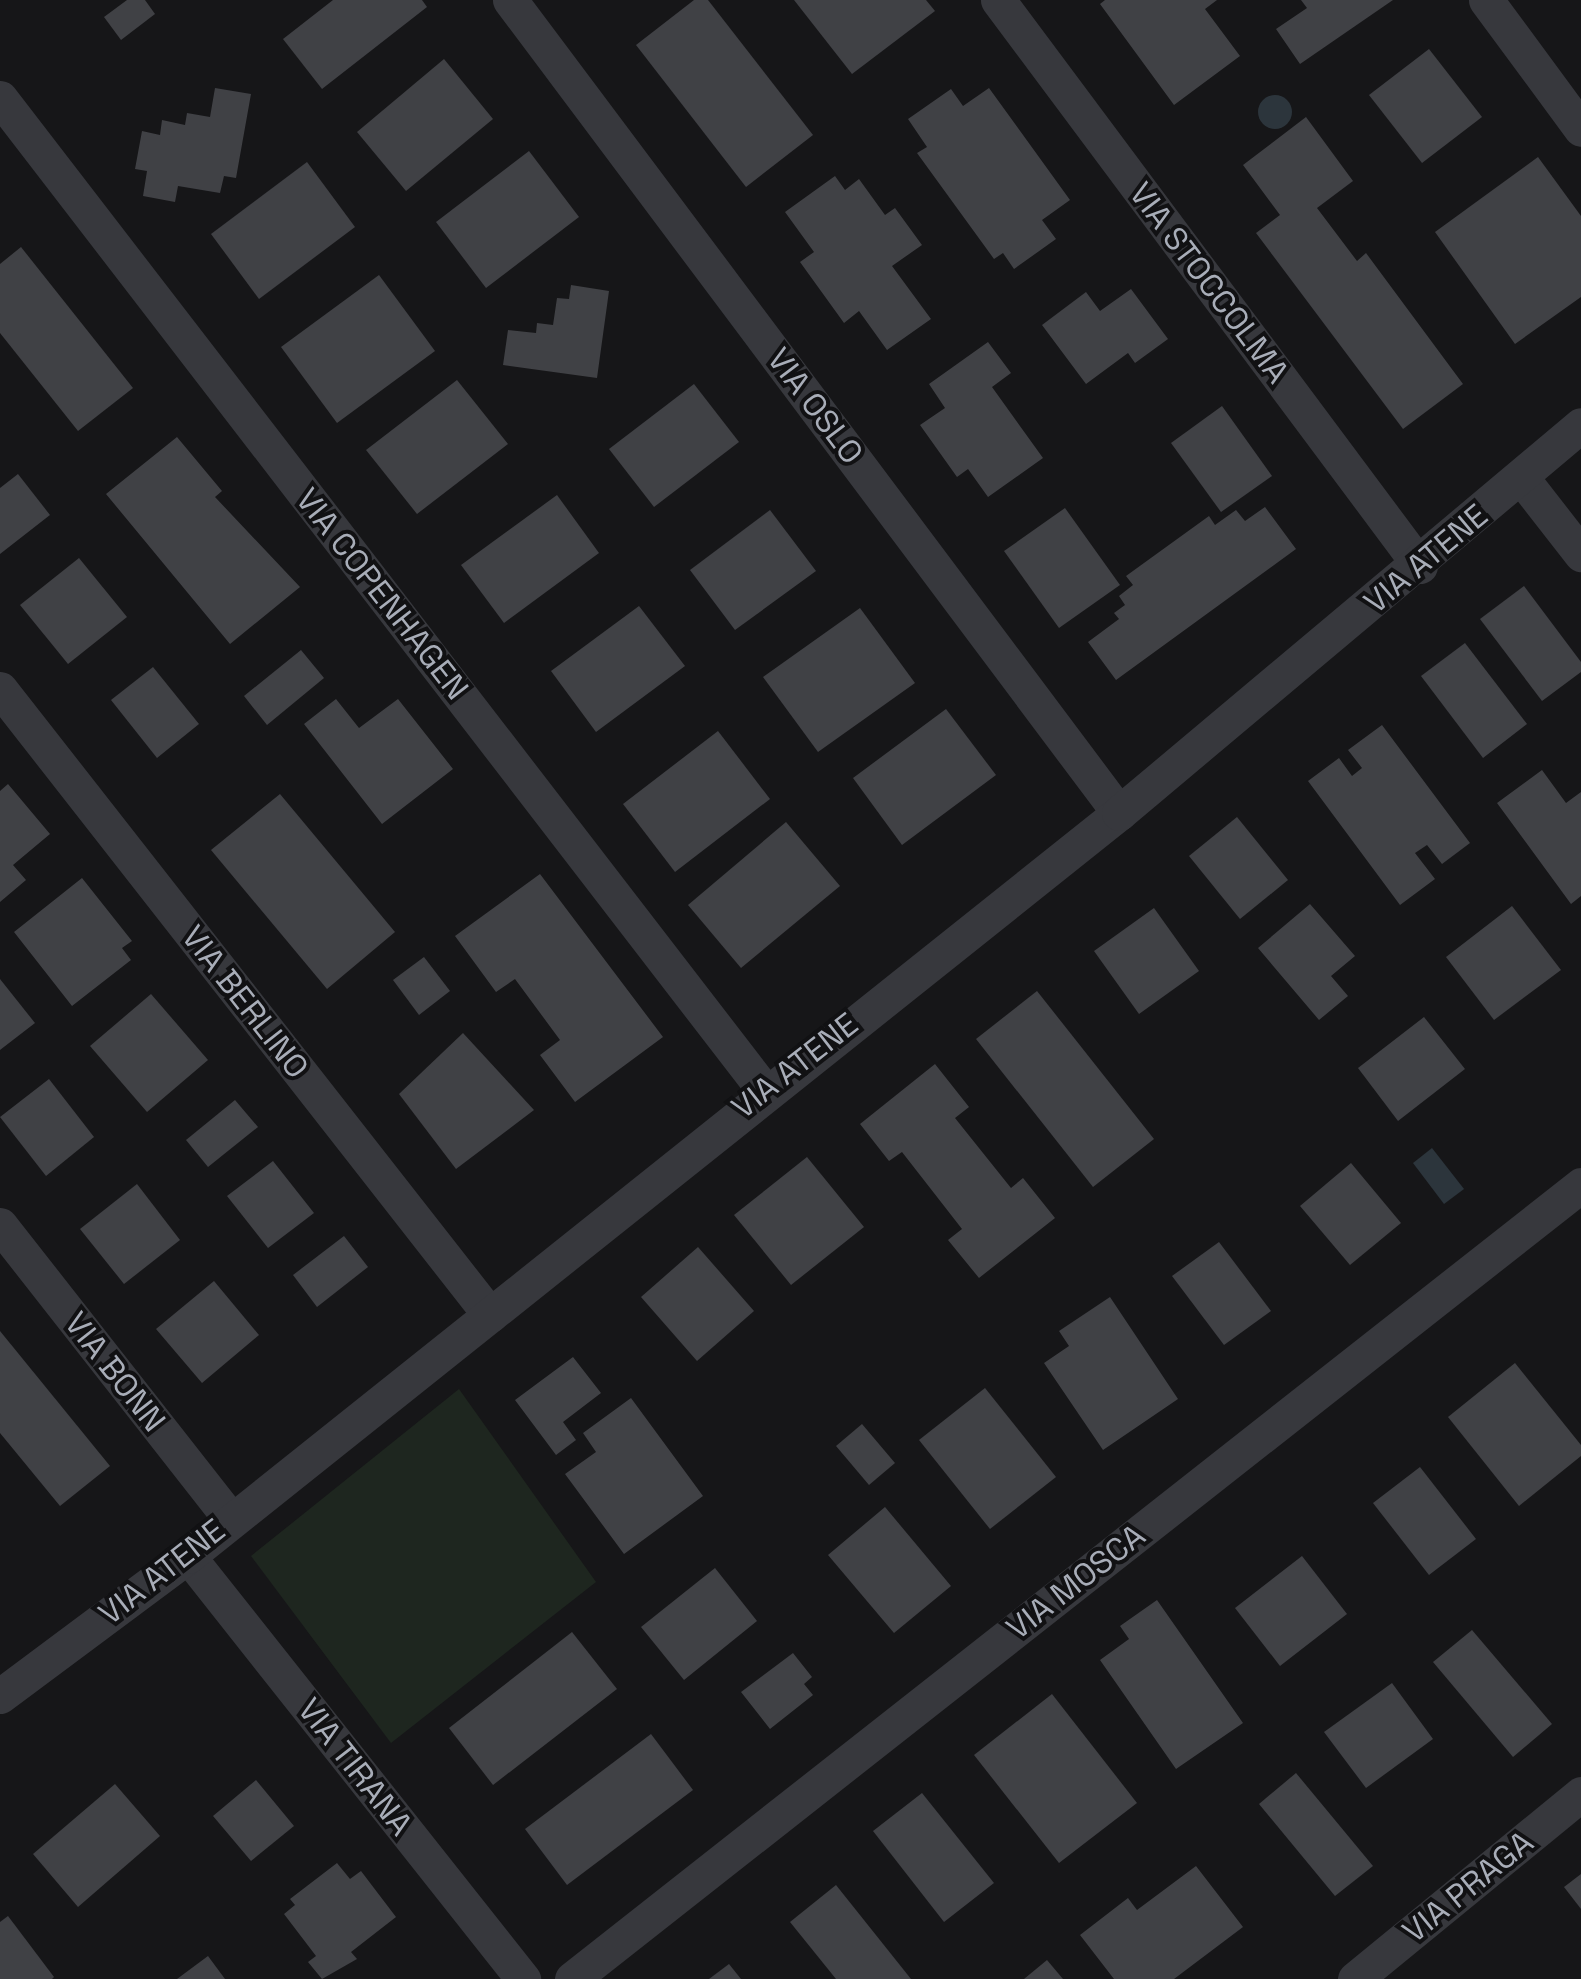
<!DOCTYPE html>
<html>
<head>
<meta charset="utf-8">
<style>
	body { margin:0 }
	#map { position:relative; width:1581px; height:1979px; overflow:hidden; background:#161618; font-family:"Space Grotesk",sans-serif }
	div>[style] { position:absolute }
	[style*='--x'] { left:calc(var(--x)*1px); top:calc(var(--y)*1px); width:calc(var(--w)*1px); rotate:calc(var(--a)*1deg) }
	.green>* { inset:0; background:#1e261f }
	.water>* { inset:0; background:#2c353c }
	.round { border-radius:50% }
	.building>* { inset:0; background:#404145 }
	.street>* { height:35px; margin:-17.5px; padding:0 17.5px; transform-origin:17.5px; border-radius:17.5px; background:#37383d }
	span { translate:-50% -50%; white-space:nowrap; text-align:center; line-height:1.15; -webkit-text-stroke:8px #111113; paint-order:stroke }
	.street-label { font-size:32px; color:#a8adb8 }
</style>
</head>
<body>
<div id="map">
	<div class="green">
		<div style="clip-path:polygon(459px 1389px,596px 1582px,391px 1743px,251px 1556px)"></div>
	</div>
	<div class="water">
		<div class="round" style="left:1258px;top:95px;width:34px;height:34px"></div>
		<div style="clip-path:polygon(1432px 1148px,1464px 1189px,1444px 1204px,1413px 1163px)"></div>
	</div>
	<div class="building">
		<div style="clip-path:polygon(127px 0,145px 0,155px 14px,121px 40px,104px 17px)"></div>
		<div style="clip-path:polygon(333px 0,422px 0,427px 7px,322px 89px,283px 39px)"></div>
		<div style="clip-path:polygon(694px 0,708px 0,813px 135px,746px 187px,636px 45px)"></div>
		<div style="clip-path:polygon(794px 0,926px 0,935px 11px,852px 74px)"></div>
		<div style="clip-path:polygon(1105px 0,1217px 0,1205px 9px,1240px 56px,1174px 105px,1100px 4px)"></div>
		<div style="clip-path:polygon(1301px 0,1393px 0,1300px 64px,1276px 29px,1307px 8px)"></div>
		<div style="clip-path:polygon(1429px 49px,1482px 117px,1422px 163px,1369px 95px)"></div>
		<div style="clip-path:polygon(444px 59px,493px 119px,406px 191px,357px 132px)"></div>
		<div style="clip-path:polygon(215px 88px,251px 94px,236px 178px,224px 176px,220px 193px,178px 186px,175px 202px,143px 196px,147px 171px,135px 169px,142px 131px,160px 135px,162px 120px,185px 125px,187px 113px,210px 117px)"></div>
		<div style="clip-path:polygon(989px 88px,1070px 200px,1042px 220px,1056px 239px,1014px 269px,1003px 253px,994px 259px,917px 153px,927px 147px,908px 119px,951px 89px,963px 106px)"></div>
		<div style="clip-path:polygon(1306px 117px,1353px 181px,1317px 208px,1357px 261px,1366px 253px,1463px 384px,1403px 429px,1256px 233px,1280px 215px,1243px 165px)"></div>
		<div style="clip-path:polygon(529px 151px,579px 217px,486px 288px,436px 222px)"></div>
		<div style="clip-path:polygon(1538px 157px,1581px 216px,1581px 297px,1515px 344px,1435px 232px)"></div>
		<div style="clip-path:polygon(307px 162px,355px 227px,259px 299px,211px 234px)"></div>
		<div style="clip-path:polygon(835px 176px,845px 190px,859px 179px,885px 215px,895px 208px,922px 245px,892px 266px,931px 319px,887px 350px,859px 311px,844px 323px,800px 262px,814px 252px,785px 212px)"></div>
		<div style="clip-path:polygon(21px 247px,133px 388px,78px 431px,0 333px,0 264px)"></div>
		<div style="clip-path:polygon(379px 275px,435px 351px,337px 423px,281px 347px)"></div>
		<div style="clip-path:polygon(571px 285px,609px 291px,597px 378px,503px 365px,508px 330px,536px 333px,537px 323px,553px 325px,557px 298px,569px 299px)"></div>
		<div style="clip-path:polygon(1131px 289px,1168px 339px,1135px 363px,1128px 353px,1086px 384px,1042px 325px,1086px 292px,1100px 311px)"></div>
		<div style="clip-path:polygon(988px 342px,1011px 373px,992px 387px,1043px 458px,988px 497px,968px 469px,957px 477px,920px 425px,945px 408px,929px 384px)"></div>
		<div style="clip-path:polygon(457px 380px,508px 444px,417px 514px,366px 450px)"></div>
		<div style="clip-path:polygon(694px 384px,739px 442px,654px 507px,609px 449px)"></div>
		<div style="clip-path:polygon(1222px 406px,1272px 476px,1221px 512px,1171px 443px)"></div>
		<div style="clip-path:polygon(177px 437px,222px 491px,215px 497px,300px 587px,230px 644px,106px 494px)"></div>
		<div style="clip-path:polygon(18px 474px,50px 515px,0 554px,0 488px)"></div>
		<div style="clip-path:polygon(557px 495px,599px 553px,504px 623px,461px 565px)"></div>
		<div style="clip-path:polygon(1265px 507px,1296px 549px,1116px 680px,1088px 642px,1119px 619px,1114px 613px,1125px 605px,1119px 596px,1133px 585px,1126px 576px,1209px 516px,1215px 525px,1236px 510px,1245px 521px)"></div>
		<div style="clip-path:polygon(1065px 508px,1120px 585px,1059px 628px,1004px 551px)"></div>
		<div style="clip-path:polygon(770px 510px,816px 571px,735px 630px,690px 570px)"></div>
		<div style="clip-path:polygon(79px 558px,127px 617px,68px 664px,20px 605px)"></div>
		<div style="clip-path:polygon(1524px 586px,1581px 662px,1581px 672px,1542px 701px,1480px 619px)"></div>
		<div style="clip-path:polygon(639px 606px,685px 666px,596px 732px,551px 671px)"></div>
		<div style="clip-path:polygon(860px 608px,915px 683px,818px 752px,763px 677px)"></div>
		<div style="clip-path:polygon(1465px 643px,1527px 724px,1483px 758px,1421px 676px)"></div>
		<div style="clip-path:polygon(301px 650px,324px 678px,267px 725px,244px 696px)"></div>
		<div style="clip-path:polygon(153px 667px,199px 724px,157px 758px,111px 700px)"></div>
		<div style="clip-path:polygon(336px 699px,359px 728px,398px 699px,453px 769px,382px 824px,304px 724px)"></div>
		<div style="clip-path:polygon(946px 709px,996px 775px,902px 845px,853px 778px)"></div>
		<div style="clip-path:polygon(1382px 725px,1470px 843px,1442px 864px,1427px 845px,1415px 853px,1435px 879px,1400px 905px,1308px 781px,1339px 758px,1352px 776px,1362px 768px,1348px 750px)"></div>
		<div style="clip-path:polygon(718px 731px,770px 799px,675px 872px,623px 804px)"></div>
		<div style="clip-path:polygon(1542px 770px,1566px 803px,1581px 792px,1581px 896px,1571px 904px,1497px 803px)"></div>
		<div style="clip-path:polygon(8px 784px,50px 834px,13px 865px,26px 880px,0 902px,0 791px)"></div>
		<div style="clip-path:polygon(280px 794px,395px 932px,327px 989px,211px 850px)"></div>
		<div style="clip-path:polygon(1237px 817px,1288px 880px,1240px 919px,1189px 856px)"></div>
		<div style="clip-path:polygon(786px 822px,840px 886px,741px 968px,688px 905px)"></div>
		<div style="clip-path:polygon(540px 874px,663px 1037px,575px 1102px,540px 1055px,560px 1040px,515px 979px,496px 992px,455px 936px)"></div>
		<div style="clip-path:polygon(82px 878px,132px 941px,122px 948px,131px 960px,72px 1006px,14px 932px)"></div>
		<div style="clip-path:polygon(1310px 904px,1355px 956px,1331px 976px,1348px 996px,1319px 1020px,1258px 948px)"></div>
		<div style="clip-path:polygon(1512px 906px,1561px 970px,1494px 1020px,1446px 957px)"></div>
		<div style="clip-path:polygon(1154px 908px,1199px 971px,1139px 1014px,1094px 951px)"></div>
		<div style="clip-path:polygon(424px 957px,450px 991px,419px 1015px,393px 980px)"></div>
		<div style="clip-path:polygon(0 979px,35px 1023px,0 1050px)"></div>
		<div style="clip-path:polygon(1037px 991px,1154px 1139px,1093px 1187px,976px 1039px)"></div>
		<div style="clip-path:polygon(151px 994px,208px 1060px,147px 1112px,90px 1046px)"></div>
		<div style="clip-path:polygon(1424px 1017px,1465px 1069px,1398px 1121px,1358px 1068px)"></div>
		<div style="clip-path:polygon(463px 1033px,534px 1110px,456px 1169px,399px 1094px)"></div>
		<div style="clip-path:polygon(935px 1064px,969px 1107px,955px 1118px,1011px 1188px,1023px 1178px,1055px 1218px,979px 1278px,948px 1240px,962px 1229px,902px 1152px,889px 1161px,860px 1124px)"></div>
		<div style="clip-path:polygon(49px 1079px,94px 1137px,46px 1176px,0 1117px)"></div>
		<div style="clip-path:polygon(235px 1100px,258px 1127px,208px 1167px,186px 1140px)"></div>
		<div style="clip-path:polygon(807px 1157px,864px 1227px,791px 1285px,734px 1215px)"></div>
		<div style="clip-path:polygon(273px 1161px,314px 1213px,268px 1248px,227px 1196px)"></div>
		<div style="clip-path:polygon(1351px 1163px,1401px 1223px,1350px 1265px,1300px 1206px)"></div>
		<div style="clip-path:polygon(137px 1184px,180px 1240px,124px 1284px,80px 1229px)"></div>
		<div style="clip-path:polygon(344px 1236px,368px 1267px,317px 1307px,293px 1275px)"></div>
		<div style="clip-path:polygon(1219px 1242px,1271px 1311px,1224px 1345px,1172px 1276px)"></div>
		<div style="clip-path:polygon(698px 1247px,754px 1311px,697px 1361px,641px 1297px)"></div>
		<div style="clip-path:polygon(214px 1281px,259px 1335px,202px 1383px,156px 1329px)"></div>
		<div style="clip-path:polygon(1110px 1297px,1178px 1399px,1103px 1450px,1044px 1363px,1069px 1346px,1059px 1331px)"></div>
		<div style="clip-path:polygon(0 1331px,110px 1466px,60px 1506px,0 1433px)"></div>
		<div style="clip-path:polygon(573px 1357px,601px 1393px,563px 1422px,576px 1440px,556px 1455px,515px 1400px)"></div>
		<div style="clip-path:polygon(1515px 1363px,1581px 1445px,1581px 1456px,1519px 1506px,1448px 1417px)"></div>
		<div style="clip-path:polygon(985px 1388px,1056px 1477px,990px 1529px,919px 1440px)"></div>
		<div style="clip-path:polygon(631px 1398px,703px 1496px,624px 1554px,565px 1474px,596px 1452px,583px 1433px)"></div>
		<div style="clip-path:polygon(862px 1424px,895px 1463px,869px 1485px,836px 1446px)"></div>
		<div style="clip-path:polygon(1420px 1467px,1476px 1539px,1429px 1575px,1373px 1503px)"></div>
		<div style="clip-path:polygon(885px 1507px,951px 1586px,894px 1633px,828px 1555px)"></div>
		<div style="clip-path:polygon(1302px 1556px,1347px 1614px,1280px 1666px,1235px 1608px)"></div>
		<div style="clip-path:polygon(715px 1568px,757px 1621px,684px 1680px,641px 1627px)"></div>
		<div style="clip-path:polygon(1157px 1600px,1243px 1723px,1176px 1769px,1100px 1660px,1129px 1639px,1120px 1626px)"></div>
		<div style="clip-path:polygon(1472px 1630px,1552px 1724px,1513px 1757px,1433px 1662px)"></div>
		<div style="clip-path:polygon(572px 1632px,617px 1689px,493px 1785px,449px 1728px)"></div>
		<div style="clip-path:polygon(793px 1653px,812px 1677px,804px 1684px,813px 1695px,770px 1729px,741px 1692px)"></div>
		<div style="clip-path:polygon(1392px 1683px,1433px 1739px,1366px 1788px,1324px 1732px)"></div>
		<div style="clip-path:polygon(1052px 1694px,1137px 1803px,1059px 1863px,974px 1755px)"></div>
		<div style="clip-path:polygon(651px 1734px,693px 1790px,567px 1885px,525px 1829px)"></div>
		<div style="clip-path:polygon(1296px 1773px,1373px 1866px,1335px 1896px,1259px 1804px)"></div>
		<div style="clip-path:polygon(256px 1780px,294px 1826px,251px 1861px,213px 1816px)"></div>
		<div style="clip-path:polygon(115px 1784px,160px 1836px,78px 1907px,33px 1854px)"></div>
		<div style="clip-path:polygon(922px 1793px,994px 1883px,944px 1922px,873px 1831px)"></div>
		<div style="clip-path:polygon(337px 1863px,350px 1879px,361px 1871px,396px 1917px,351px 1952px,357px 1959px,322px 1979px,308px 1962px,316px 1956px,284px 1914px,295px 1905px,290px 1899px)"></div>
		<div style="clip-path:polygon(1196px 1866px,1243px 1927px,1174px 1979px,1114px 1979px,1080px 1935px,1128px 1898px,1137px 1910px)"></div>
		<div style="clip-path:polygon(1581px 1874px,1581px 1909px,1564px 1887px)"></div>
		<div style="clip-path:polygon(836px 1885px,911px 1979px,836px 1979px,790px 1922px)"></div>
		<div style="clip-path:polygon(8px 1916px,54px 1977px,52px 1979px,0 1979px,0 1922px)"></div>
		<div style="clip-path:polygon(208px 1956px,225px 1979px,177px 1979px)"></div>
		<div style="clip-path:polygon(1047px 1960px,1063px 1979px,1024px 1979px)"></div>
		<div style="clip-path:polygon(729px 1964px,741px 1979px,709px 1979px)"></div>
	</div>
	<div class="street">
		<div style="--x:510;--y:0;--w:1016;--a:53.16"></div>
		<div style="--x:998;--y:0;--w:706;--a:53.29"></div>
		<div style="--x:1486;--y:0;--w:160;--a:53.6"></div>
		<div style="--x:0;--y:98;--w:1252;--a:52.4"></div>
		<div style="--x:1521;--y:477;--w:98;--a:52.1"></div>
		<div style="--x:0;--y:689;--w:795;--a:51.95"></div>
		<div style="--x:0;--y:1225;--w:372;--a:51.9"></div>
		<div style="--x:188;--y:1556;--w:540;--a:51.62"></div>
		<div style="--x:0;--y:1696;--w:234;--a:-36.7"></div>
		<div style="--x:188;--y:1556;--w:1191;--a:-38.59"></div>
		<div style="--x:1119;--y:813;--w:603;--a:-40.02"></div>
		<div style="--x:572;--y:1979;--w:1284;--a:-38.2"></div>
		<div style="--x:1355;--y:1979;--w:292;--a:-39.3"></div>
	</div>
	<div class="street-label">
		<span style="left:1209px;top:283px;rotate:53deg">VIA STOCCOLMA</span>
		<span style="left:815px;top:406px;rotate:53deg">VIA OSLO</span>
		<span style="left:1426px;top:559px;rotate:-40deg">VIA ATENE</span>
		<span style="left:382px;top:594px;rotate:52deg">VIA COPENHAGEN</span>
		<span style="left:245px;top:1002px;rotate:52deg">VIA BERLINO</span>
		<span style="left:795px;top:1066px;rotate:-38deg">VIA ATENE</span>
		<span style="left:115px;top:1372px;rotate:52deg">VIA BONN</span>
		<span style="left:162px;top:1572px;rotate:-38deg">VIA ATENE</span>
		<span style="left:1076px;top:1582px;rotate:-38deg">VIA MOSCA</span>
		<span style="left:355px;top:1767px;rotate:52deg">VIA TIRANA</span>
		<span style="left:1468px;top:1887px;rotate:-39deg">VIA PRAGA</span>
	</div>
</div>
</body>
</html>
